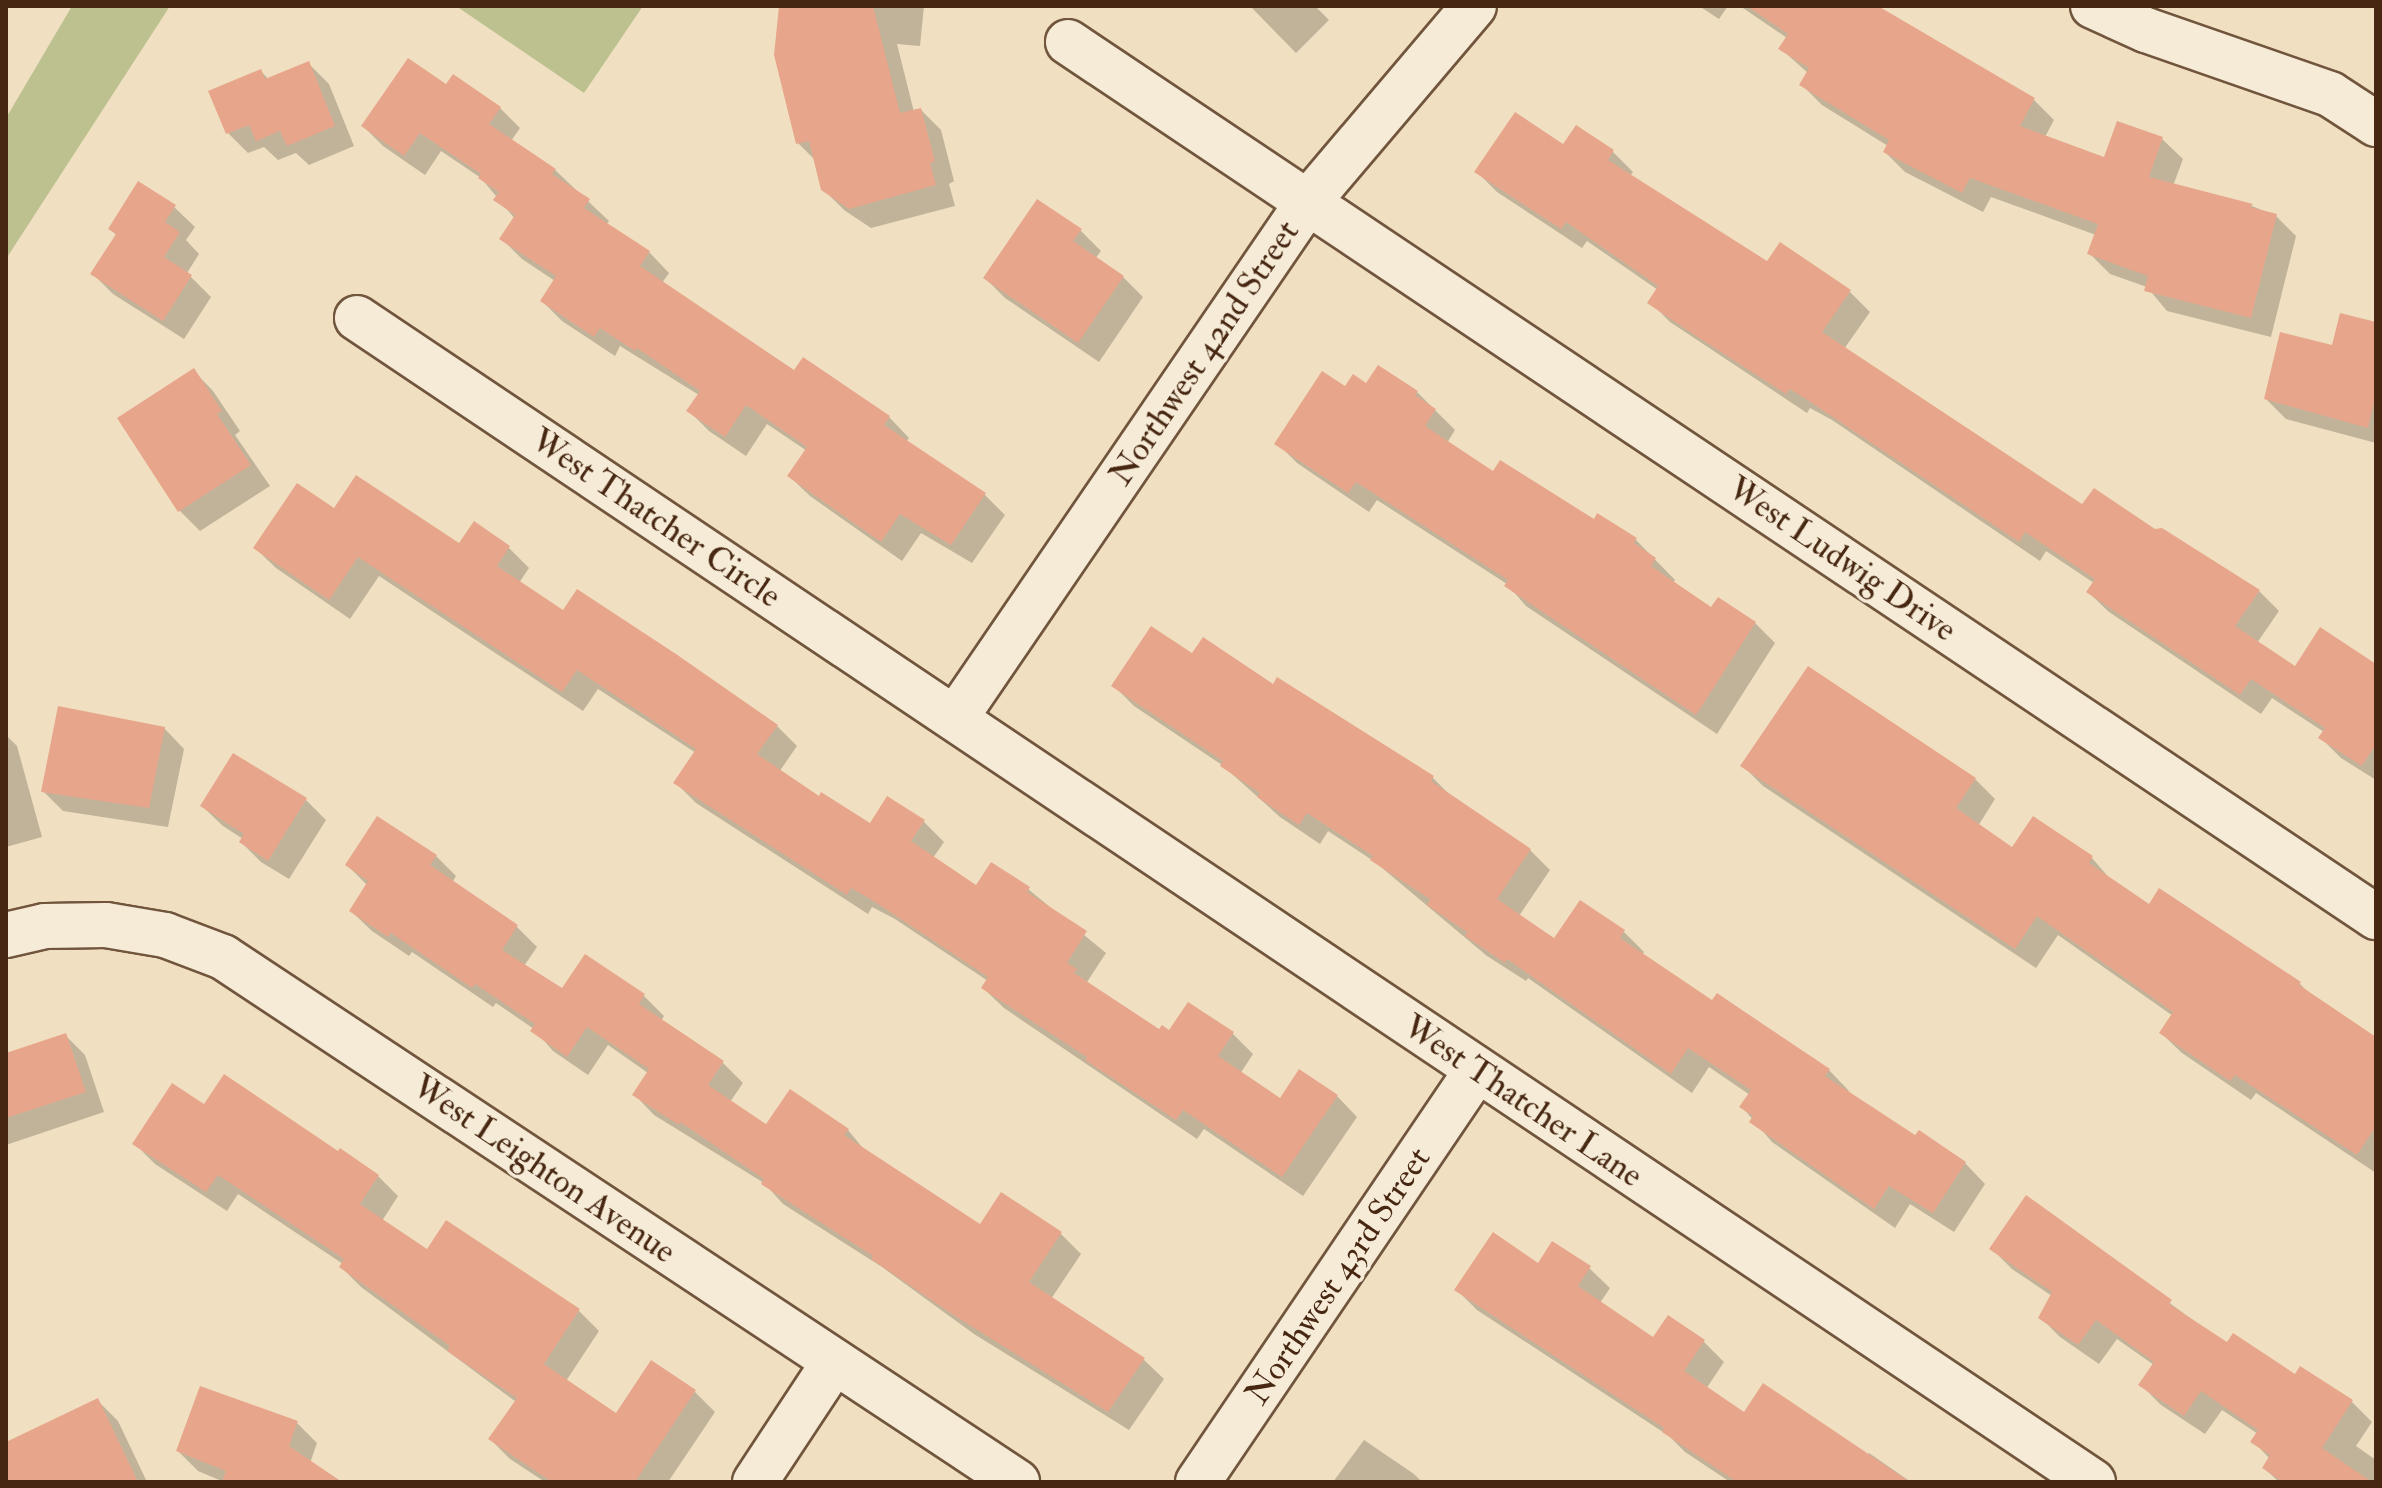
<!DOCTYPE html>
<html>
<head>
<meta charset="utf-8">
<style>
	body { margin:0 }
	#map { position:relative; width:2382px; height:1488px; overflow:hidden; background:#f0e0c1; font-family:"IM FELL Double Pica",serif }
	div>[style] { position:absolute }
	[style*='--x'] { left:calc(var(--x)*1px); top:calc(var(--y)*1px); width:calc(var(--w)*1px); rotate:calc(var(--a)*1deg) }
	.green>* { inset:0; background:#bdc190 }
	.shadow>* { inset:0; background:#0003 }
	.building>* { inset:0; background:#e7a68c }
	.roads { filter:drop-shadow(2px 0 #71553d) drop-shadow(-2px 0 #71553d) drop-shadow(0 2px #71553d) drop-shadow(0 -2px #71553d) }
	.minor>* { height:44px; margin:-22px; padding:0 22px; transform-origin:22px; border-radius:22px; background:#f5ebd7 }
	span { translate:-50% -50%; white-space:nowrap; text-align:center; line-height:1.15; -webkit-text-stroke:7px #f5ebd7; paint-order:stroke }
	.street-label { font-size:34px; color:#472711 }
	.frame { position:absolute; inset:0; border:8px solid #472711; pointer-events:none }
</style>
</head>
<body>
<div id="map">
	<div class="green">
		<div style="clip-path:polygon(72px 6px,170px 6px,6px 259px,6px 118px)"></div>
		<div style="clip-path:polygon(456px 6px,643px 6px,584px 93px)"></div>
	</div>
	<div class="shadow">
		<div style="clip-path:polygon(781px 6px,924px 6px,920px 46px,897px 44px,914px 112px,921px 110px,941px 130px,954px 181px,949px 184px,955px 206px,871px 228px,844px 210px,823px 189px,816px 161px,798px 143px)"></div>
		<div style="clip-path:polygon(1250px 6px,1315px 6px,1329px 20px,1296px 53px)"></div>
		<div style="clip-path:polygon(1699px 6px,1728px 6px,1719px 19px)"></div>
		<div style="clip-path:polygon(1740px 6px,1862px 6px,2033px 99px,2054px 120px,2045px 137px,2105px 160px,2118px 123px,2162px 139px,2183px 159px,2173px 186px,2252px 206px,2276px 216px,2296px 236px,2271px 337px,2167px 311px,2147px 287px,2110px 274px,2090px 254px,2096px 235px,1991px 197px,1983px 212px,1905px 172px,1885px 152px,1888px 146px,1822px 105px,1802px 85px,1808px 73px,1781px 49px,1787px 38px)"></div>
		<div style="clip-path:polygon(308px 63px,329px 84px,354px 146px,309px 165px,296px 153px,278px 160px,264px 147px,248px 153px,228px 133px,261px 71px,269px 80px)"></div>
		<div style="clip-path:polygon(447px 87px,500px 108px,520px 128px,511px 141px,555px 170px,609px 221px,606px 225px,649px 252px,669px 273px,662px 283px,794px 373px,803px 359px,889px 417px,909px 438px,906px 442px,985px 495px,1005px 515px,972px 563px,921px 533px,902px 561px,810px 496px,789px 476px,807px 451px,767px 424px,746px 456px,709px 431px,689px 411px,699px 395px,620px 346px,615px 356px,562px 321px,542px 301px,555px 281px,522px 259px,502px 239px,515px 219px,481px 178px,441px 151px,425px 175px,383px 146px,363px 126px)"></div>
		<div style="clip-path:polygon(1564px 147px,1613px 152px,1633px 172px,1630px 176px,1767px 264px,1850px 292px,1870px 312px,1844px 349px,2083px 507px,2155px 531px,2259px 591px,2279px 611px,2257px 643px,2295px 669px,2376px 667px,2376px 780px,2341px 758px,2321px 738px,2324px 732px,2272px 698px,2261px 714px,2109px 612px,2088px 592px,2094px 583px,2046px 551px,2040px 561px,1832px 420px,1810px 408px,1807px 413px,1670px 322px,1650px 302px,1658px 290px,1587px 241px,1582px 248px,1497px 192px,1477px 172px)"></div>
		<div style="clip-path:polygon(1037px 201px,1081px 231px,1101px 251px,1095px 259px,1123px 277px,1143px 297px,1099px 362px,1005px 298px,985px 278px)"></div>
		<div style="clip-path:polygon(174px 207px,195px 227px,186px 240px,199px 254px,187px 273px,211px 297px,184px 339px,113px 294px,93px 274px,117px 236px,110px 228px)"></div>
		<div style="clip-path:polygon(2376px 324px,2376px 443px,2286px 419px,2266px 399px)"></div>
		<div style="clip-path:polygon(193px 370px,213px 391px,240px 431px,235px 435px,270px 486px,200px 531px,180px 511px)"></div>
		<div style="clip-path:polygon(1366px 386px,1417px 392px,1455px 430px,1447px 443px,1494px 473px,1636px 540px,1675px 580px,1673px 583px,1711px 609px,1755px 623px,1775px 643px,1717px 734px,1526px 606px,1507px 584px,1377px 500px,1369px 512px,1297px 463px,1277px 443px,1346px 389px)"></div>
		<div style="clip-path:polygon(334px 511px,460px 545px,474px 524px,509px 548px,529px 568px,519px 583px,564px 613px,777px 726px,797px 746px,779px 772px,819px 799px,870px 826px,924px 822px,944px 842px,933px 858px,977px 888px,1028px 889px,1106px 953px,1087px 982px,1160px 1032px,1170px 1033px,1189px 1004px,1233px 1034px,1253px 1054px,1240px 1074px,1280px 1101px,1337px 1096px,1357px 1117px,1303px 1196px,1204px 1129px,1197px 1139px,1004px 1008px,983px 988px,988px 981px,895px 919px,872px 907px,868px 914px,696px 803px,676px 783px,696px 753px,598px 689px,583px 711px,379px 576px,350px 619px,276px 568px,255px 548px)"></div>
		<div style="clip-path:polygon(1192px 656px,1273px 687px,1433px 778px,1453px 798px,1530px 850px,1550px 870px,1519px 916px,1555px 940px,1624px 932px,1644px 952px,1642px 955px,1712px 1003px,1829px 1070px,1849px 1091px,1847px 1093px,1916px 1138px,1919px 1132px,1965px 1163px,1985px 1184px,1954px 1232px,1910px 1204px,1895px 1228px,1772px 1142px,1742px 1107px,1750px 1095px,1709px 1067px,1692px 1093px,1528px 978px,1526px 981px,1487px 956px,1375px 862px,1328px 831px,1320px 844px,1280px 817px,1222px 765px,1134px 706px,1114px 686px)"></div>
		<div style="clip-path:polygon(164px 728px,184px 749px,168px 827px,63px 811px,43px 791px)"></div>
		<div style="clip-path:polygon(6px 735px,17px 746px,42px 837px,6px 847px)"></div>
		<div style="clip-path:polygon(1743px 766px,1975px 779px,1995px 799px,1978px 826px,2013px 849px,2034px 819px,2092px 858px,2111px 880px,2149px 907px,2160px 891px,2300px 984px,2314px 998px,2372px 1037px,2376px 1036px,2376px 1173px,2256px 1093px,2251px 1100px,2182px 1053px,2161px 1033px,2173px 1016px,2058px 935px,2036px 968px,1763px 786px)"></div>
		<div style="clip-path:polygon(306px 800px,326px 820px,289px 879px,261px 862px,241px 842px,243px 839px,223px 826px,202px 806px)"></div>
		<div style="clip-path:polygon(436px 856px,456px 876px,452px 883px,517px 927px,537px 947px,524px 966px,562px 991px,585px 957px,644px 996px,664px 1016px,661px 1021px,723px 1063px,743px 1083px,730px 1102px,767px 1127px,848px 1130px,866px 1152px,981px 1227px,1061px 1234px,1081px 1254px,1051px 1299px,1143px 1359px,1164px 1379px,1129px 1430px,974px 1334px,882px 1267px,783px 1204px,764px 1183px,654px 1115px,634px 1094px,648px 1073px,608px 1045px,588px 1075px,553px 1051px,534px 1029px,496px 1003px,493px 1007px,412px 952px,409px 956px,372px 931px,351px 911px,367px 885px,347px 865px)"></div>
		<div style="clip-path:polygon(65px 1035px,85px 1055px,104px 1112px,6px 1145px,6px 1055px)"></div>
		<div style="clip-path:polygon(205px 1107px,338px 1154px,378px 1176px,398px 1196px,382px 1221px,427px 1251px,446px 1223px,579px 1311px,599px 1331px,566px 1381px,617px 1416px,652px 1363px,695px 1392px,715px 1412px,668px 1482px,545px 1482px,510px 1459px,490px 1439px,516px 1402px,361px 1287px,341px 1267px,343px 1264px,238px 1194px,227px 1211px,155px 1164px,135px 1144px)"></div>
		<div style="clip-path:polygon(2026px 1198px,2227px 1345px,2352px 1402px,2372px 1422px,2356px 1446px,2376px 1460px,2376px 1482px,2279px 1482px,2264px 1468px,2270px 1459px,2253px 1441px,2258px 1434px,2222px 1410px,2205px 1434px,2161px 1405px,2141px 1385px,2154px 1365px,2117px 1339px,2099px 1364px,2060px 1337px,2040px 1317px,2052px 1296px,2012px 1269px,1992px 1249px)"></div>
		<div style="clip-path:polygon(1539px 1266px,1589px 1268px,1610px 1288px,1600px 1303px,1653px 1339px,1668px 1317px,1704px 1342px,1724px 1362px,1706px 1389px,1745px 1415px,1867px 1456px,1869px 1453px,1911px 1482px,1730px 1482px,1685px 1452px,1669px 1436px,1477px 1310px,1457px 1290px)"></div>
		<div style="clip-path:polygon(98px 1401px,118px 1421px,147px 1482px,6px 1482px,6px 1444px)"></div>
		<div style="clip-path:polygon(297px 1423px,317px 1443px,310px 1463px,339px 1482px,224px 1482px,198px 1471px,178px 1451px)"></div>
		<div style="clip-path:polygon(1364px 1440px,1414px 1474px,1422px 1482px,1333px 1482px)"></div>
	</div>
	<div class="building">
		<div style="clip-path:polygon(779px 6px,873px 6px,900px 113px,921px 108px,935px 161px,930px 163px,936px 185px,849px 209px,821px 190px,809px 141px,796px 144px,774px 55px)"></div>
		<div style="clip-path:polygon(1747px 6px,1878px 6px,2035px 98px,2020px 126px,2104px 157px,2117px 121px,2163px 137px,2149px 177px,2253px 204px,2250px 207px,2277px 214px,2251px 318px,2144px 291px,2148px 276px,2087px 254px,2098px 224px,1970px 178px,1962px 193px,1883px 152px,1889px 140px,1799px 85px,1809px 68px,1778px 49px,1788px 34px)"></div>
		<div style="clip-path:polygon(408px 58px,446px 84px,453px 74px,501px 107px,489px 124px,556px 169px,552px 174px,590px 199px,584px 208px,650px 251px,640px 266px,794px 370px,803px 357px,890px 416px,884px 425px,986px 493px,951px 545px,900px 514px,881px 542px,787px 476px,807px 447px,746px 405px,725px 437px,686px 411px,700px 391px,637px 348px,635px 351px,600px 328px,594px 337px,540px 301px,556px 276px,499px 239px,515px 215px,493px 200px,499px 192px,478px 178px,481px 174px,420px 133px,404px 156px,361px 126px)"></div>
		<div style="clip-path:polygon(309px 61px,335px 126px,287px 146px,280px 131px,256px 141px,249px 125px,226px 134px,208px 91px,261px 69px,265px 79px)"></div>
		<div style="clip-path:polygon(1515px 112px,1563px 144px,1576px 125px,1614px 150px,1608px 160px,1767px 261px,1780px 242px,1851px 290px,1822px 332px,2082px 504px,2094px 488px,2155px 529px,2162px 528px,2260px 590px,2235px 626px,2295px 666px,2320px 627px,2376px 664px,2376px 744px,2362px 766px,2318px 738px,2325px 728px,2251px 679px,2240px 695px,2086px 592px,2095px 579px,2025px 532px,2019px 542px,1809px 401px,1790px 389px,1786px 394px,1690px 332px,1647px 303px,1658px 286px,1566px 222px,1561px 229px,1474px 172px)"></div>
		<div style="clip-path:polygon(138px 181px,176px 205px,165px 222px,180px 232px,164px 257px,192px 275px,163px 321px,90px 274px,116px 234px,108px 229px)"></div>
		<div style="clip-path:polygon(1037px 199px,1082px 229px,1073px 241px,1124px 276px,1078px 343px,983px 278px)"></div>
		<div style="clip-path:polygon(2340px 313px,2376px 322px,2376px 394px,2368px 428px,2264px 399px,2280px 332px,2332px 345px)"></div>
		<div style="clip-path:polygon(1378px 365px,1418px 391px,1415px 395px,1436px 409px,1425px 426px,1493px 471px,1500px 460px,1594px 519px,1597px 513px,1637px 538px,1634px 543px,1656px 558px,1651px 566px,1711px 607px,1718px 597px,1756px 622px,1696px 715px,1504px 586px,1508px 580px,1356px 482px,1348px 493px,1274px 444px,1322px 371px,1345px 386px,1353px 374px,1366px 383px)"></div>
		<div style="clip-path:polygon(194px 368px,222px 411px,217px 414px,251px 465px,178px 512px,117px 418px)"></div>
		<div style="clip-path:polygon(356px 475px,459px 543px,474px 521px,510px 546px,497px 566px,563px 610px,577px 589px,676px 654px,778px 725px,757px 754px,819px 796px,821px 792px,870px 823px,887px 796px,925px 820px,911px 841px,976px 885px,991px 862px,1030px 887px,1027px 892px,1087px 931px,1067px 963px,1077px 969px,1074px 973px,1159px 1029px,1162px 1025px,1169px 1030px,1188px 1002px,1234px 1032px,1218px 1056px,1280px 1098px,1299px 1069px,1338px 1095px,1282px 1177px,1183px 1110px,1176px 1120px,1085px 1060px,1087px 1057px,981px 988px,988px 977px,872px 900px,851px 888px,847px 895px,673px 783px,696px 749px,577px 670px,562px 692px,358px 557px,329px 600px,253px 548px,297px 483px,334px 508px)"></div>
		<div style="clip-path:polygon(1151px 626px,1192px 653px,1203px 637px,1273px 684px,1277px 677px,1434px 776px,1431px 781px,1531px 849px,1497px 899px,1554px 938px,1580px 900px,1625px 930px,1620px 938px,1712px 1000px,1717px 993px,1739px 1008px,1830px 1069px,1825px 1076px,1915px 1135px,1919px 1130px,1966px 1162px,1933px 1213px,1889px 1186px,1874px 1209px,1749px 1122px,1753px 1116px,1739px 1107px,1751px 1090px,1688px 1048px,1671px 1074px,1507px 959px,1505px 963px,1465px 936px,1467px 932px,1427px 905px,1430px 899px,1370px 860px,1373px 856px,1307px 813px,1299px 825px,1257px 797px,1260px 793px,1220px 766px,1223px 761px,1111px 686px)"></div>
		<div style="clip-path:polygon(1808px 666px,1976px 778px,1956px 808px,2012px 847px,2033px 816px,2093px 856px,2089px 863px,2149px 904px,2159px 888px,2301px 982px,2299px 985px,2376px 1037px,2376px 1126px,2357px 1155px,2235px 1075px,2230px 1081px,2159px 1033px,2173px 1012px,2037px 916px,2015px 949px,1740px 766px)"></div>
		<div style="clip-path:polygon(58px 706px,165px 727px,149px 808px,41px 792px)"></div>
		<div style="clip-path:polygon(233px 753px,307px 798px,268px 861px,239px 842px,244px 834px,200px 806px)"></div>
		<div style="clip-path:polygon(377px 816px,437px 855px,430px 865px,518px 925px,502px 950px,562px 988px,585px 954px,645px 994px,639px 1004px,724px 1061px,708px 1085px,766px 1124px,790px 1089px,849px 1129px,844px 1135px,980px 1224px,1001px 1192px,1062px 1232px,1029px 1282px,1145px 1358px,1108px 1412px,952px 1314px,871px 1259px,873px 1256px,761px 1184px,764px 1179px,680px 1122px,679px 1125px,632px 1095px,649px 1069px,587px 1027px,567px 1057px,530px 1031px,535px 1024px,475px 984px,472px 988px,391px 933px,388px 937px,349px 911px,368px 881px,345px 865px)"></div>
		<div style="clip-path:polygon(66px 1033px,86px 1092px,6px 1118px,6px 1053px)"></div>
		<div style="clip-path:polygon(224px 1074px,338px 1151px,340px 1148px,379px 1175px,360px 1204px,427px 1249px,446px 1220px,580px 1309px,544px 1364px,616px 1413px,651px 1360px,696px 1390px,635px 1482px,552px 1482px,488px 1439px,517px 1398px,447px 1351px,450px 1346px,339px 1267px,344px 1259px,218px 1175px,206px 1192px,132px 1144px,172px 1083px,204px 1104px)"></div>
		<div style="clip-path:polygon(2026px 1195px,2172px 1300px,2169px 1304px,2227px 1342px,2233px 1333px,2295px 1374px,2300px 1366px,2353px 1400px,2322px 1448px,2372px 1482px,2283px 1482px,2262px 1468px,2270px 1455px,2250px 1442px,2258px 1430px,2201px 1391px,2184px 1416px,2138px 1385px,2154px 1362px,2096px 1320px,2078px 1345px,2038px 1318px,2052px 1292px,1989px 1249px)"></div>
		<div style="clip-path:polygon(1493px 1232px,1538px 1263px,1552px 1241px,1591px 1266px,1578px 1286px,1653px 1337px,1668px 1315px,1705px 1340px,1684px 1371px,1744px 1412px,1763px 1383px,1910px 1482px,1737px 1482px,1662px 1432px,1664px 1428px,1454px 1290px)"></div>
		<div style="clip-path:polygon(200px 1386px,298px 1421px,289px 1446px,342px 1482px,222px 1482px,226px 1471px,176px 1451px)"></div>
		<div style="clip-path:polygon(98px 1398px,138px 1482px,6px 1482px,6px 1442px)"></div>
	</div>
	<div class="roads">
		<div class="minor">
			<div style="--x:2093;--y:6;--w:58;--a:24.4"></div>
			<div style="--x:2146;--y:30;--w:195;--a:19.2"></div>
			<div style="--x:2330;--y:94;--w:55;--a:33.1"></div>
			<div style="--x:1068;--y:42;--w:1574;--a:33.78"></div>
			<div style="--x:357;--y:318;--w:2090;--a:33.84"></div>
			<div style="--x:956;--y:717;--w:622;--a:-55.67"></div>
			<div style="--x:1307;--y:203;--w:258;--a:-49.7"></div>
			<div style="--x:6;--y:935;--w:40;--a:-13"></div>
			<div style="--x:45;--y:926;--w:61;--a:-0.9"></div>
			<div style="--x:106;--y:925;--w:60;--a:9.6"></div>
			<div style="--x:165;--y:935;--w:62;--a:20.8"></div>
			<div style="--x:223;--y:957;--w:952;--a:33.47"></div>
			<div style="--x:755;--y:1482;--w:144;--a:-56.6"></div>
			<div style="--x:1198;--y:1482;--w:498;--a:-55.9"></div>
		</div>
	</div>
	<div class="street-label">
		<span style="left:1204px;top:353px;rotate:-56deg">Northwest 42nd Street</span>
		<span style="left:656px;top:518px;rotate:34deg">West Thatcher Circle</span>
		<span style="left:1842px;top:559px;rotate:34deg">West Ludwig Drive</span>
		<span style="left:1523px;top:1101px;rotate:34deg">West Thatcher Lane</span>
		<span style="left:544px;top:1169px;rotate:34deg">West Leighton Avenue</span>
		<span style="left:1338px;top:1276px;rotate:-56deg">Northwest 43rd Street</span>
	</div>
	<div class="frame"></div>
</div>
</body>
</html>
